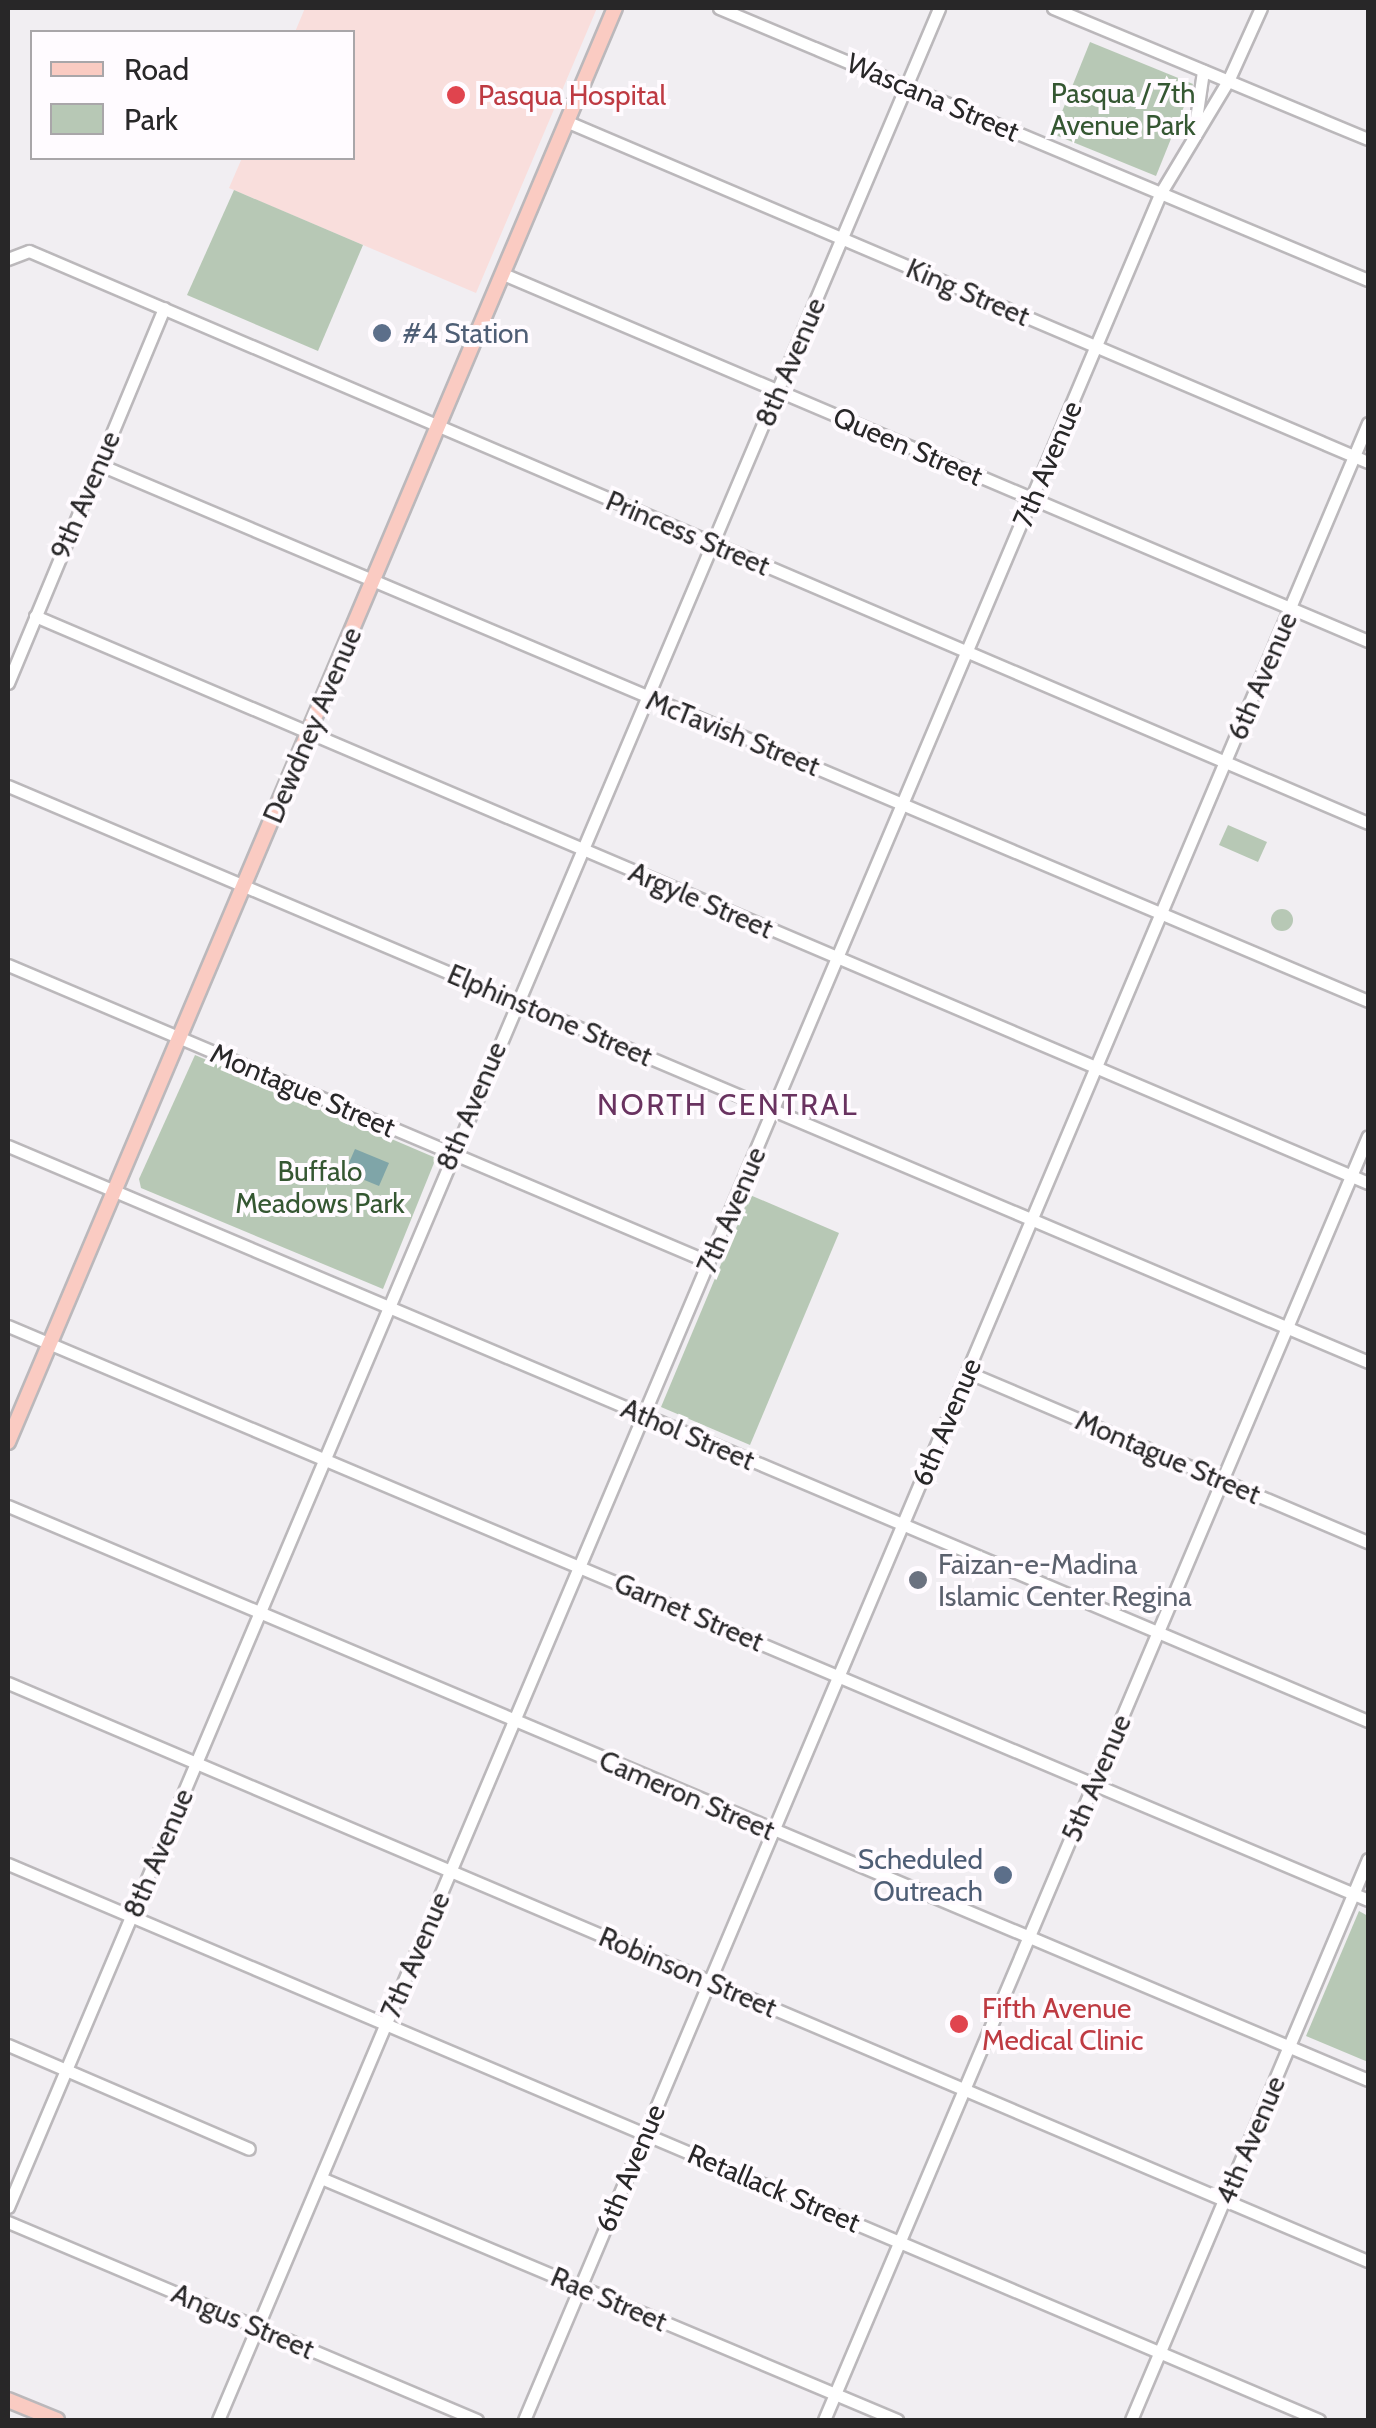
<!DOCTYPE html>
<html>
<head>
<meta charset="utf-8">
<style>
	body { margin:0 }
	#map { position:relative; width:1376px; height:2428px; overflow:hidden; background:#f1eef2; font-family:Cabin,sans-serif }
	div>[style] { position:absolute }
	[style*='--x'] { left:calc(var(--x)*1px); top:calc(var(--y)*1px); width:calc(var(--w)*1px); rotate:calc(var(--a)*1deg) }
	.medical>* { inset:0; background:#f9dedc }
	.green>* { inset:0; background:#b7c8b5 }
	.round { border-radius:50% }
	.water>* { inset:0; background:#7fa5a8 }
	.roads { filter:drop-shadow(2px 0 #bbb8bb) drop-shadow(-2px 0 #bbb8bb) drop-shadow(0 2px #bbb8bb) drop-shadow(0 -2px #bbb8bb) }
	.minor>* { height:11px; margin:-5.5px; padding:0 5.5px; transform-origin:5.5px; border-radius:5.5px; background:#fff }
	.major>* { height:14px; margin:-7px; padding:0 7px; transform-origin:7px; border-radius:7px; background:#facbc2 }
	.dots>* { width:28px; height:28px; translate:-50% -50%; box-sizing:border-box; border:5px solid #fffbff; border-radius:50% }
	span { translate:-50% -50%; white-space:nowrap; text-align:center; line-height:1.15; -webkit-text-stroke:8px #fffbff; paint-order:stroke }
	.park-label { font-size:28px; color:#355732 }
	.health-label { font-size:28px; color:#be3a42 }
	.left { translate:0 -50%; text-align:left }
	.street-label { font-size:28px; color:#282728 }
	.service-label { font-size:28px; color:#4e5e75 }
	.right { translate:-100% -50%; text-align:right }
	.worship-label { font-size:28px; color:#5b616d }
	.neighbourhood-label { font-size:30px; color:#693260; letter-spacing:2.5px }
	.frame { position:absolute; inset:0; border:10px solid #282728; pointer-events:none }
	.legend { position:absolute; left:30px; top:30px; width:325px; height:130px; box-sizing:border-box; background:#fffbff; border:2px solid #a9a6a9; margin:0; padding:12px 18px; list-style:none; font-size:30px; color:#282728 }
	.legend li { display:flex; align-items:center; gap:20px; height:50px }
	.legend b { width:50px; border:2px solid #a9a6a9 }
</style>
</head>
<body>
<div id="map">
	<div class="medical">
		<div style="clip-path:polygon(305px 8px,597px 8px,476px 293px,229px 188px,242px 158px,352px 158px,352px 32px,295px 32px)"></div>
	</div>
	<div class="green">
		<div style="clip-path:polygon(1090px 42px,1193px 84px,1156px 176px,1053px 134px)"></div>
		<div style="clip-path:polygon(234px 190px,363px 245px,318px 351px,187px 295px)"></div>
		<div style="clip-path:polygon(1228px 825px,1267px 842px,1258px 862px,1219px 845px)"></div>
		<div class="round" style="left:1271px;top:909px;width:22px;height:22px"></div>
		<div style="clip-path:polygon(195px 1055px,436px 1158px,383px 1289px,141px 1188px,139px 1179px)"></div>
		<div style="clip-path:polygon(750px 1195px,839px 1233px,750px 1445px,661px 1407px)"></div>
		<div style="clip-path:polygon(1359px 1911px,1368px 1916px,1368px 2062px,1306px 2036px)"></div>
	</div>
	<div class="water">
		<div style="clip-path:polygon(355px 1149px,389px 1163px,379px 1186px,345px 1172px)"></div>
	</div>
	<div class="roads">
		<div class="minor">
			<div style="--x:719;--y:8;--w:704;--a:22.74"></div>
			<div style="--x:1053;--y:8;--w:341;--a:22.6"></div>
			<div style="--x:568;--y:122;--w:869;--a:23.03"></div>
			<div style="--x:1195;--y:126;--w:56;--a:-81.7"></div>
			<div style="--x:8;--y:259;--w:22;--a:-21"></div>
			<div style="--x:29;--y:251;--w:1456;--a:23.13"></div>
			<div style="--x:503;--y:274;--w:940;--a:22.99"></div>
			<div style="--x:98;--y:464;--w:1379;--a:22.92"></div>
			<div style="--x:35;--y:616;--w:1449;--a:23.04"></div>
			<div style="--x:8;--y:683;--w:406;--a:-67.4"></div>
			<div style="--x:8;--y:786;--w:1477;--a:22.95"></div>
			<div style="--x:8;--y:965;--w:761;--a:22.96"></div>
			<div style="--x:8;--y:1146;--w:1477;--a:22.92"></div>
			<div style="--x:8;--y:1326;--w:1476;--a:22.88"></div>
			<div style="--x:967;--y:1372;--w:436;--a:23"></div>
			<div style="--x:8;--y:1506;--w:1476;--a:22.88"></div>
			<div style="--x:8;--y:1683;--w:1478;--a:23.03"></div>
			<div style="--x:8;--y:1864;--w:1424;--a:22.98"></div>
			<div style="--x:8;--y:2045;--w:262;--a:23.3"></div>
			<div style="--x:321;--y:2178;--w:625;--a:22.79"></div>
			<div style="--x:8;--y:2207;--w:2388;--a:-67.05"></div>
			<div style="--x:8;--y:2222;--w:509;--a:22.89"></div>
			<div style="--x:218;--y:2420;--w:2417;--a:-67.06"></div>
			<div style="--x:1160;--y:194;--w:132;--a:-59"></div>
			<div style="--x:1228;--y:81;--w:80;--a:-65.7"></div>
			<div style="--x:524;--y:2420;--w:2168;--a:-67.09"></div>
			<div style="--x:824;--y:2420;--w:1394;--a:-67.04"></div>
			<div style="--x:1131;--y:2420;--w:609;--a:-67.1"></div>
		</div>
		<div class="major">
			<div style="--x:8;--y:1442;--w:1557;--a:-67.06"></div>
			<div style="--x:8;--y:2400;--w:53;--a:22.2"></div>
		</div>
	</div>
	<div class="dots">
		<div style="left:456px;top:95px;background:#e0444e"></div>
		<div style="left:382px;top:333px;background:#5c6f8a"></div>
		<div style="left:918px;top:1580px;background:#6b7280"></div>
		<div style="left:1003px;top:1875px;background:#5c6f8a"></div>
		<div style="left:959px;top:2024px;background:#e0444e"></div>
	</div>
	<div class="park-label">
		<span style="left:1123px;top:109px">Pasqua / 7th<br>Avenue Park</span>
		<span style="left:320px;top:1187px">Buffalo<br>Meadows Park</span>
	</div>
	<div class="health-label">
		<span class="left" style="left:478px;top:95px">Pasqua Hospital</span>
		<span class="left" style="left:982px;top:2024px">Fifth Avenue<br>Medical Clinic</span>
	</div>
	<div class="street-label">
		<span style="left:933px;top:97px;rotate:23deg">Wascana Street</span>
		<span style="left:968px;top:292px;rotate:23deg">King Street</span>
		<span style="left:790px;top:362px;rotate:-67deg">8th Avenue</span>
		<span style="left:908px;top:446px;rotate:23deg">Queen Street</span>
		<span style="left:1047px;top:464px;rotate:-67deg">7th Avenue</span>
		<span style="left:85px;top:495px;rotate:-67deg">9th Avenue</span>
		<span style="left:688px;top:533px;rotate:23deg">Princess Street</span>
		<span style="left:1262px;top:676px;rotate:-67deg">6th Avenue</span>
		<span style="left:312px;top:725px;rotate:-67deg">Dewdney Avenue</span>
		<span style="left:733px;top:733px;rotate:22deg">McTavish Street</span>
		<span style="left:701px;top:900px;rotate:23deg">Argyle Street</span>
		<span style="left:550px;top:1015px;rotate:23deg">Elphinstone Street</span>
		<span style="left:303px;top:1090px;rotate:23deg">Montague Street</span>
		<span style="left:471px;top:1106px;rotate:-67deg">8th Avenue</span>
		<span style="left:731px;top:1210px;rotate:-67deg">7th Avenue</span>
		<span style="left:946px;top:1422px;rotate:-67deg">6th Avenue</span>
		<span style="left:688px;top:1434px;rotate:23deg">Athol Street</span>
		<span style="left:1168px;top:1457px;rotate:23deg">Montague Street</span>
		<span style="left:689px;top:1612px;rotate:23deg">Garnet Street</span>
		<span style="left:1096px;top:1778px;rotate:-67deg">5th Avenue</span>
		<span style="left:687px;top:1795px;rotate:23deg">Cameron Street</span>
		<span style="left:158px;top:1853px;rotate:-67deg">8th Avenue</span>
		<span style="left:415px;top:1955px;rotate:-67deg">7th Avenue</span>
		<span style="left:688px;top:1972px;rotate:23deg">Robinson Street</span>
		<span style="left:1250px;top:2140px;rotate:-67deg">4th Avenue</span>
		<span style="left:630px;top:2168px;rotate:-67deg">6th Avenue</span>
		<span style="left:774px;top:2188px;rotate:23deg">Retallack Street</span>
		<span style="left:609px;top:2299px;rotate:23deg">Rae Street</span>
		<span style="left:243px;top:2321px;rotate:23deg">Angus Street</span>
	</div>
	<div class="service-label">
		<span class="left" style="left:402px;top:333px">#4 Station</span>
		<span class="right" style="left:983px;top:1875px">Scheduled<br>Outreach</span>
	</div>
	<div class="worship-label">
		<span class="left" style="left:938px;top:1580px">Faizan-e-Madina<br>Islamic Center Regina</span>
	</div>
	<div class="neighbourhood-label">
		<span style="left:728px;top:1105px">NORTH CENTRAL</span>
	</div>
	<div class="frame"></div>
	<ul class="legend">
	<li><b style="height:12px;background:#facbc2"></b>Road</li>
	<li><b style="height:28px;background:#b7c8b5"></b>Park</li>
	</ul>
</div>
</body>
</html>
